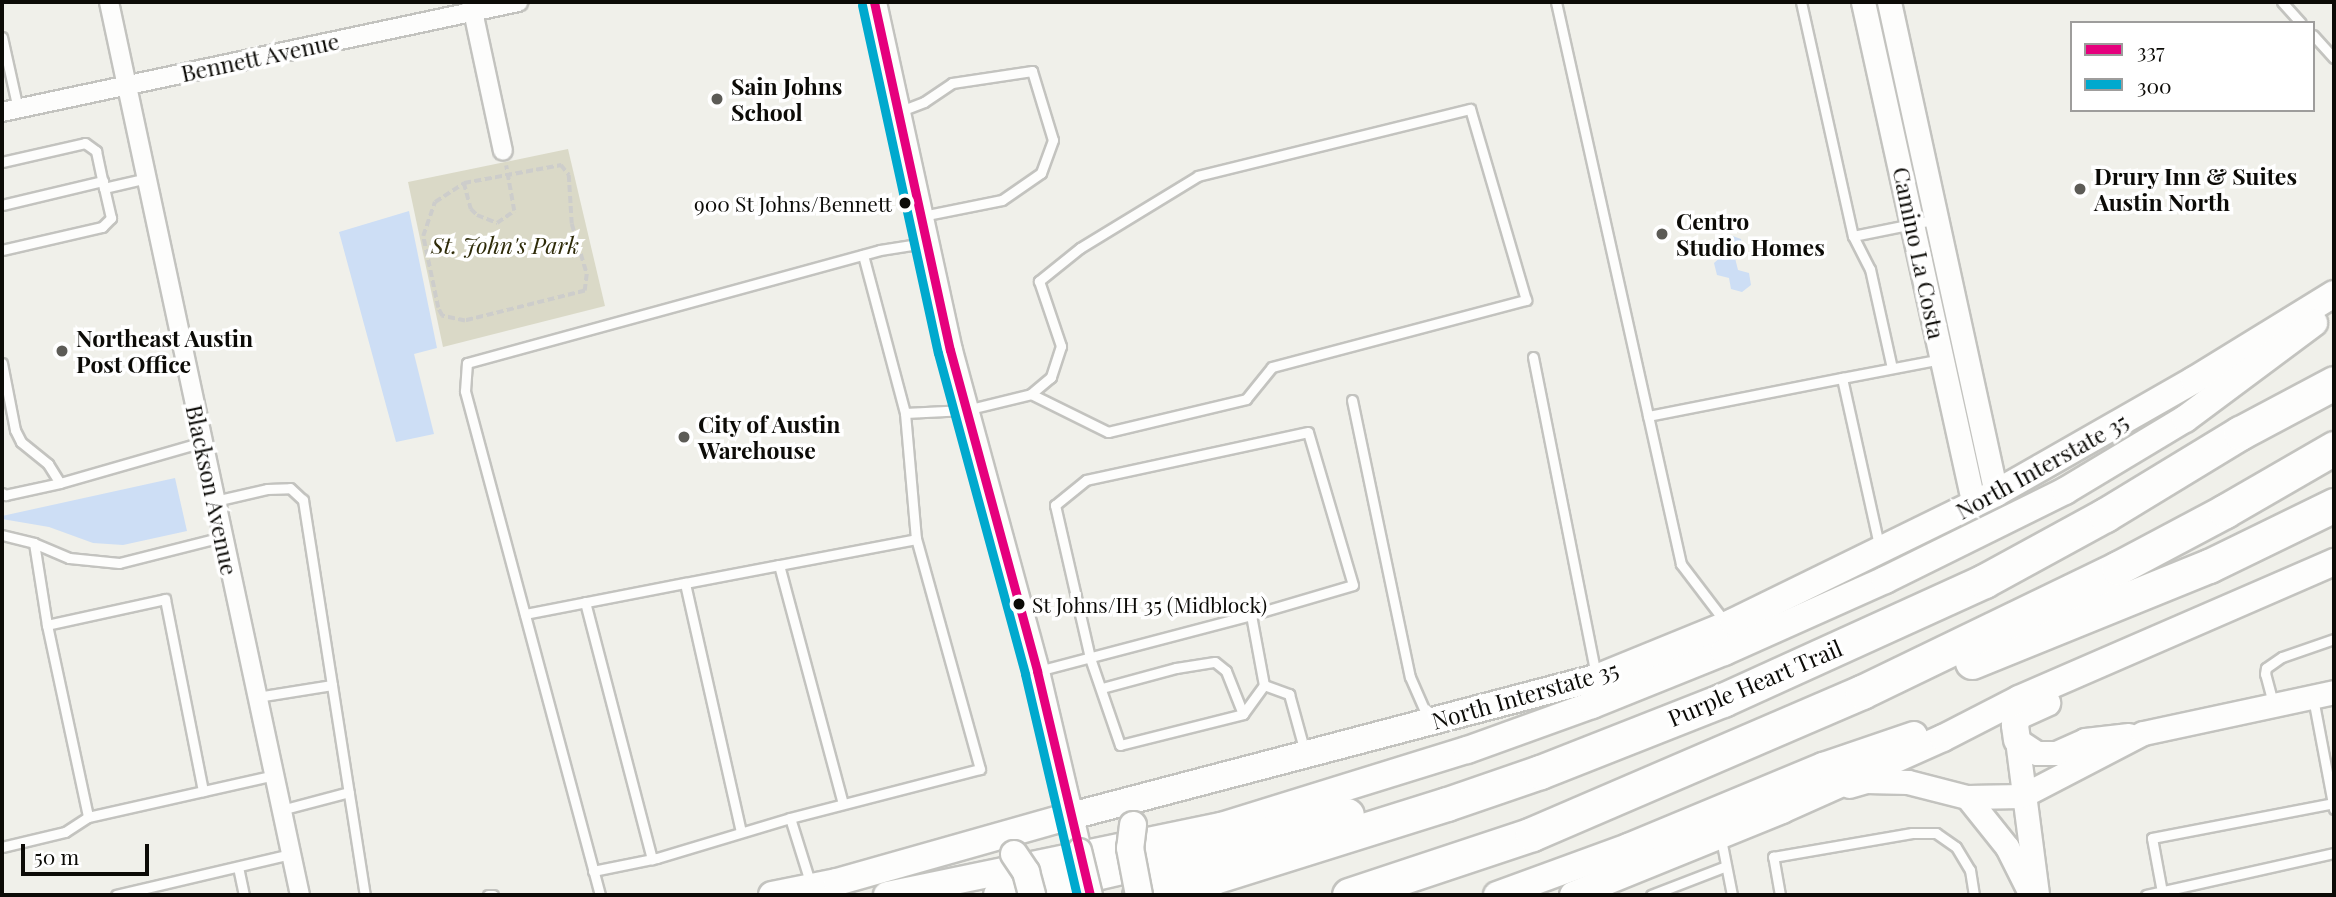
<!DOCTYPE html>
<html>
<head>
<meta charset="utf-8">
<style>
	body { margin:0 }
	#map { position:relative; width:2336px; height:897px; overflow:hidden; background:#f0f0ea; font-family:"Playfair Display",serif }
	div>[style] { position:absolute }
	[style*='--x'] { left:calc(var(--x)*1px); top:calc(var(--y)*1px); width:calc(var(--w)*1px); rotate:calc(var(--a)*1deg) }
	.green>* { inset:0; background:#dad9c7 }
	.water>* { inset:0; background:#cddef5 }
	.path>* { height:3.5px; margin-top:-1.75px; transform-origin:0; background:repeating-linear-gradient(90deg,#cdcdcb 0 7px,transparent 0 10.5px) }
	.roads { filter:drop-shadow(2px 0 #c3c3bf) drop-shadow(-2px 0 #c3c3bf) drop-shadow(0 2px #c3c3bf) drop-shadow(0 -2px #c3c3bf) }
	.service>* { height:9px; margin:-4.5px; padding:0 4.5px; transform-origin:4.5px; border-radius:4.5px; background:#fdfdfc }
	.minor>* { height:18px; margin:-9px; padding:0 9px; transform-origin:9px; border-radius:9px; background:#fdfdfc }
	.tertiary>* { height:23px; margin:-11.5px; padding:0 11.5px; transform-origin:11.5px; border-radius:11.5px; background:#fdfdfc }
	.secondary>* { height:26px; margin:-13px; padding:0 13px; transform-origin:13px; border-radius:13px; background:#fdfdfc }
	.motorway>* { height:33px; margin:-16.5px; padding:0 16.5px; transform-origin:16.5px; border-radius:16.5px; background:#fdfdfc }
	.bridges { filter:drop-shadow(2px 0 #c3c3bf) drop-shadow(-2px 0 #c3c3bf) drop-shadow(0 2px #c3c3bf) drop-shadow(0 -2px #c3c3bf) }
	.tertiary-bridge>* { height:23px; margin:-11.5px; padding:0 11.5px; transform-origin:11.5px; border-radius:11.5px; background:#fdfdfc }
	.secondary-bridge>* { height:26px; margin:-13px; padding:0 13px; transform-origin:13px; border-radius:13px; background:#fdfdfc }
	.bus-1>* { height:9px; margin:-4.5px; padding:0 4.5px; transform-origin:4.5px; border-radius:4.5px; background:#e5007d }
	.bus-2>* { height:9px; margin:-4.5px; padding:0 4.5px; transform-origin:4.5px; border-radius:4.5px; background:#00a9ce }
	.dots>* { width:19px; height:19px; translate:-50% -50%; box-sizing:border-box; border:4px solid #fff; border-radius:50% }
	span { translate:-50% -50%; white-space:nowrap; text-align:center; line-height:1.15; -webkit-text-stroke:7px #fff; paint-order:stroke }
	.bus-label { font-size:21px; color:#0c0b07 }
	.right { translate:-100% -50%; text-align:right }
	.left { translate:0 -50%; text-align:left }
	.street-label { font-size:23px; color:#0c0b07 }
	.poi-label { font-size:23px; color:#0c0b07; font-weight:700 }
	.park-label { font-size:23px; color:#2e2b08; font-style:italic }
	.frame { position:absolute; inset:0; border:4px solid #0c0b07; pointer-events:none }
	.legend { position:absolute; left:2070px; top:21px; width:245px; height:91px; box-sizing:border-box; background:#fff; border:2px solid #9e9d9c; margin:0; padding:9px 12px; list-style:none; font-size:21px; color:#0c0b07 }
	.legend li { display:flex; align-items:center; gap:14px; height:35px }
	.legend b { width:35px; border:2px solid #9e9d9c }
	.scale { position:absolute; left:21px; top:844px; width:128px; height:32px; box-sizing:border-box; border:4px solid #0c0b07; border-top:0; padding-left:9px; font-size:21px; line-height:24px; white-space:nowrap; color:#0c0b07; -webkit-text-stroke:5px #fff; paint-order:stroke }
</style>
</head>
<body>
<div id="map">
	<div class="green">
		<div style="clip-path:polygon(568px 149px,605px 306px,443px 347px,408px 182px)"></div>
	</div>
	<div class="water">
		<div style="clip-path:polygon(409px 211px,437px 348px,414px 354px,434px 434px,396px 442px,339px 232px)"></div>
		<div style="clip-path:polygon(1730px 235px,1741px 239px,1743px 251px,1735px 258px,1738px 270px,1749px 273px,1751px 285px,1742px 292px,1731px 289px,1729px 278px,1717px 275px,1714px 263px,1724px 254px,1722px 243px)"></div>
		<div style="clip-path:polygon(175px 478px,187px 531px,123px 545px,93px 543px,49px 527px,2px 519px,2px 516px)"></div>
	</div>
	<div class="path">
		<div style="--x:561;--y:165;--w:13;--a:51"></div>
		<div style="--x:569;--y:175;--w:49;--a:86.5"></div>
		<div style="--x:572;--y:224;--w:52;--a:73.3"></div>
		<div style="--x:587;--y:274;--w:17;--a:97"></div>
		<div style="--x:585;--y:291;--w:124;--a:166"></div>
		<div style="--x:465;--y:321;--w:24;--a:-168"></div>
		<div style="--x:442;--y:316;--w:9;--a:-117"></div>
		<div style="--x:438;--y:308;--w:74;--a:-101.8"></div>
		<div style="--x:423;--y:236;--w:36;--a:-71"></div>
		<div style="--x:435;--y:202;--w:35;--a:-33"></div>
		<div style="--x:464;--y:183;--w:99;--a:-10.5"></div>
		<div style="--x:464;--y:183;--w:27;--a:75"></div>
		<div style="--x:471;--y:209;--w:8;--a:45"></div>
		<div style="--x:477;--y:215;--w:22;--a:22"></div>
		<div style="--x:497;--y:223;--w:21;--a:-35"></div>
		<div style="--x:514;--y:211;--w:46;--a:-100.1"></div>
	</div>
	<div class="roads">
		<div class="service">
			<div style="--x:1556;--y:2;--w:576;--a:77.46"></div>
			<div style="--x:1681;--y:564;--w:74;--a:52.7"></div>
			<div style="--x:1801;--y:2;--w:240;--a:77.5"></div>
			<div style="--x:1853;--y:236;--w:37;--a:63"></div>
			<div style="--x:1870;--y:269;--w:101;--a:77.5"></div>
			<div style="--x:2282;--y:2;--w:28;--a:48"></div>
			<div style="--x:2313;--y:35;--w:31;--a:48"></div>
			<div style="--x:2;--y:37;--w:74;--a:77.5"></div>
			<div style="--x:898;--y:112;--w:28;--a:-21"></div>
			<div style="--x:924;--y:102;--w:34;--a:-34"></div>
			<div style="--x:952;--y:83;--w:81;--a:-8.5"></div>
			<div style="--x:1032;--y:71;--w:72;--a:73.1"></div>
			<div style="--x:1053;--y:140;--w:35;--a:110"></div>
			<div style="--x:1041;--y:173;--w:47;--a:145.3"></div>
			<div style="--x:1002;--y:200;--w:82;--a:168.7"></div>
			<div style="--x:2;--y:162;--w:85;--a:-12.9"></div>
			<div style="--x:85;--y:143;--w:14;--a:36"></div>
			<div style="--x:96;--y:151;--w:38;--a:78"></div>
			<div style="--x:104;--y:188;--w:44;--a:-13.1"></div>
			<div style="--x:2;--y:205;--w:104;--a:-13.4"></div>
			<div style="--x:1853;--y:236;--w:86;--a:-11.4"></div>
			<div style="--x:2;--y:250;--w:103;--a:-13"></div>
			<div style="--x:102;--y:227;--w:13;--a:-45"></div>
			<div style="--x:111;--y:218;--w:31;--a:-103"></div>
			<div style="--x:863;--y:255;--w:163;--a:75.1"></div>
			<div style="--x:1533;--y:357;--w:323;--a:78.8"></div>
			<div style="--x:2;--y:363;--w:68;--a:79"></div>
			<div style="--x:15;--y:430;--w:13;--a:63"></div>
			<div style="--x:21;--y:442;--w:35;--a:39"></div>
			<div style="--x:48;--y:464;--w:22;--a:58"></div>
			<div style="--x:1352;--y:400;--w:283;--a:78.2"></div>
			<div style="--x:1410;--y:677;--w:45;--a:66.3"></div>
			<div style="--x:1648;--y:416;--w:198;--a:-11.1"></div>
			<div style="--x:2;--y:493;--w:4;--a:34"></div>
			<div style="--x:5;--y:495;--w:56;--a:-12.3"></div>
			<div style="--x:60;--y:483;--w:149;--a:-16"></div>
			<div style="--x:215;--y:501;--w:53;--a:-13"></div>
			<div style="--x:267;--y:489;--w:23;--a:-2"></div>
			<div style="--x:290;--y:488;--w:18;--a:43"></div>
			<div style="--x:303;--y:500;--w:400;--a:81.1"></div>
			<div style="--x:2;--y:535;--w:33;--a:14"></div>
			<div style="--x:222;--y:537;--w:106;--a:165.8"></div>
			<div style="--x:119;--y:563;--w:50;--a:-174.3"></div>
			<div style="--x:69;--y:558;--w:38;--a:-157"></div>
			<div style="--x:34;--y:543;--w:83;--a:81"></div>
			<div style="--x:47;--y:625;--w:196;--a:77.9"></div>
			<div style="--x:88;--y:817;--w:191;--a:-12.7"></div>
			<div style="--x:1879;--y:545;--w:171;--a:-102.5"></div>
			<div style="--x:1842;--y:378;--w:102;--a:-10.8"></div>
			<div style="--x:779;--y:565;--w:139;--a:-10.7"></div>
			<div style="--x:585;--y:602;--w:266;--a:75.4"></div>
			<div style="--x:525;--y:614;--w:163;--a:-11"></div>
			<div style="--x:1251;--y:615;--w:106;--a:-16.4"></div>
			<div style="--x:1353;--y:585;--w:159;--a:-106.4"></div>
			<div style="--x:1308;--y:432;--w:227;--a:167.8"></div>
			<div style="--x:1086;--y:480;--w:40;--a:141"></div>
			<div style="--x:1055;--y:505;--w:157;--a:77.1"></div>
			<div style="--x:1090;--y:658;--w:92;--a:71"></div>
			<div style="--x:1120;--y:745;--w:127;--a:-14.1"></div>
			<div style="--x:1243;--y:714;--w:36;--a:-54"></div>
			<div style="--x:47;--y:625;--w:121;--a:-12.4"></div>
			<div style="--x:165;--y:599;--w:196;--a:78.8"></div>
			<div style="--x:1038;--y:671;--w:220;--a:-14.7"></div>
			<div style="--x:1251;--y:615;--w:71;--a:79.5"></div>
			<div style="--x:1264;--y:685;--w:27;--a:20"></div>
			<div style="--x:1289;--y:694;--w:60;--a:74.6"></div>
			<div style="--x:1102;--y:688;--w:77;--a:-15.1"></div>
			<div style="--x:1176;--y:668;--w:39;--a:-9"></div>
			<div style="--x:1215;--y:662;--w:14;--a:39"></div>
			<div style="--x:1226;--y:671;--w:46;--a:68.4"></div>
			<div style="--x:257;--y:697;--w:76;--a:-9.1"></div>
			<div style="--x:2313;--y:698;--w:113;--a:79.3"></div>
			<div style="--x:2273;--y:703;--w:30;--a:-105"></div>
			<div style="--x:2265;--y:674;--w:6;--a:-81"></div>
			<div style="--x:2266;--y:668;--w:19;--a:-35"></div>
			<div style="--x:2282;--y:657;--w:55;--a:-19.1"></div>
			<div style="--x:281;--y:810;--w:70;--a:-14.8"></div>
			<div style="--x:741;--y:832;--w:255;--a:-102.7"></div>
			<div style="--x:685;--y:583;--w:96;--a:-10.8"></div>
			<div style="--x:779;--y:565;--w:247;--a:75"></div>
			<div style="--x:1721;--y:839;--w:57;--a:78.9"></div>
			<div style="--x:2;--y:847;--w:65;--a:-13.4"></div>
			<div style="--x:65;--y:832;--w:27;--a:-33"></div>
			<div style="--x:238;--y:867;--w:29;--a:78"></div>
			<div style="--x:593;--y:871;--w:65;--a:-11.5"></div>
			<div style="--x:657;--y:858;--w:139;--a:-16.7"></div>
			<div style="--x:811;--y:885;--w:70;--a:-107.4"></div>
			<div style="--x:790;--y:818;--w:196;--a:-14.5"></div>
			<div style="--x:980;--y:769;--w:239;--a:-105.5"></div>
			<div style="--x:916;--y:539;--w:126;--a:-95"></div>
			<div style="--x:905;--y:413;--w:61;--a:-2.8"></div>
			<div style="--x:966;--y:410;--w:67;--a:-13.8"></div>
			<div style="--x:1031;--y:394;--w:86;--a:26.3"></div>
			<div style="--x:1108;--y:432;--w:142;--a:-13.4"></div>
			<div style="--x:1246;--y:399;--w:41;--a:-50.9"></div>
			<div style="--x:1272;--y:367;--w:263;--a:-14.8"></div>
			<div style="--x:1526;--y:300;--w:199;--a:-106.3"></div>
			<div style="--x:1470;--y:109;--w:280;--a:166.2"></div>
			<div style="--x:1198;--y:176;--w:138;--a:148.6"></div>
			<div style="--x:1080;--y:248;--w:53;--a:141.2"></div>
			<div style="--x:1039;--y:281;--w:69;--a:71.3"></div>
			<div style="--x:1061;--y:346;--w:33;--a:108"></div>
			<div style="--x:1051;--y:377;--w:26;--a:140"></div>
			<div style="--x:2162;--y:892;--w:55;--a:-100.5"></div>
			<div style="--x:2152;--y:838;--w:184;--a:-10.9"></div>
			<div style="--x:116;--y:895;--w:180;--a:-13.2"></div>
			<div style="--x:488;--y:895;--w:5;--a:0"></div>
			<div style="--x:600;--y:895;--w:522;--a:-105"></div>
			<div style="--x:465;--y:391;--w:28;--a:-86"></div>
			<div style="--x:467;--y:363;--w:428;--a:-15.3"></div>
			<div style="--x:880;--y:250;--w:45;--a:-9"></div>
			<div style="--x:1651;--y:895;--w:80;--a:-21.1"></div>
			<div style="--x:1780;--y:895;--w:39;--a:-100"></div>
			<div style="--x:1773;--y:857;--w:141;--a:-9.8"></div>
			<div style="--x:1912;--y:833;--w:24;--a:0"></div>
			<div style="--x:1936;--y:833;--w:24;--a:35"></div>
			<div style="--x:1956;--y:847;--w:27;--a:59"></div>
			<div style="--x:1970;--y:870;--w:25;--a:81"></div>
			<div style="--x:2146;--y:895;--w:193;--a:-12.6"></div>
		</div>
		<div class="minor">
			<div style="--x:109;--y:2;--w:913;--a:77.93"></div>
			<div style="--x:471;--y:2;--w:152;--a:77.9"></div>
			<div style="--x:2;--y:112;--w:528;--a:-12.03"></div>
		</div>
		<div class="tertiary">
			<div style="--x:874;--y:2;--w:356;--a:77.7"></div>
			<div style="--x:950;--y:350;--w:333;--a:74.8"></div>
			<div style="--x:1037;--y:671;--w:184;--a:76.8"></div>
			<div style="--x:1863;--y:2;--w:515;--a:77.56"></div>
			<div style="--x:1889;--y:2;--w:503;--a:77.71"></div>
			<div style="--x:2017;--y:740;--w:156;--a:82.6"></div>
			<div style="--x:2017;--y:740;--w:24;--a:33"></div>
			<div style="--x:2037;--y:753;--w:19;--a:0"></div>
			<div style="--x:2056;--y:753;--w:32;--a:-24"></div>
			<div style="--x:2085;--y:740;--w:44;--a:-6.5"></div>
			<div style="--x:1849;--y:786;--w:18;--a:-16"></div>
			<div style="--x:1866;--y:781;--w:42;--a:1.4"></div>
			<div style="--x:1908;--y:782;--w:61;--a:14.3"></div>
			<div style="--x:1967;--y:797;--w:55;--a:-1"></div>
			<div style="--x:2022;--y:796;--w:136;--a:-27.5"></div>
			<div style="--x:2143;--y:733;--w:195;--a:-12.1"></div>
			<div style="--x:1967;--y:797;--w:64;--a:51.3"></div>
			<div style="--x:2007;--y:847;--w:51;--a:63.4"></div>
		</div>
		<div class="secondary">
			<div style="--x:2017;--y:740;--w:15;--a:-98"></div>
			<div style="--x:2015;--y:725;--w:9;--a:-72"></div>
			<div style="--x:2018;--y:716;--w:32;--a:-24"></div>
			<div style="--x:772;--y:895;--w:66;--a:-11.3"></div>
			<div style="--x:837;--y:882;--w:243;--a:-15.8"></div>
			<div style="--x:1071;--y:816;--w:543;--a:-14.73"></div>
			<div style="--x:1596;--y:678;--w:148;--a:-22.2"></div>
			<div style="--x:1733;--y:622;--w:293;--a:-26.1"></div>
			<div style="--x:1996;--y:493;--w:228;--a:-29.7"></div>
			<div style="--x:2194;--y:380;--w:164;--a:-31.6"></div>
			<div style="--x:887;--y:895;--w:341;--a:-11.7"></div>
			<div style="--x:1221;--y:826;--w:257;--a:-17.2"></div>
			<div style="--x:1467;--y:750;--w:133;--a:-19.8"></div>
			<div style="--x:1592;--y:705;--w:142;--a:-21.9"></div>
			<div style="--x:1724;--y:652;--w:176;--a:-24.1"></div>
			<div style="--x:1885;--y:580;--w:201;--a:-26.3"></div>
			<div style="--x:2065;--y:491;--w:140;--a:-31"></div>
			<div style="--x:2185;--y:419;--w:161;--a:-36.7"></div>
			<div style="--x:1497;--y:895;--w:140;--a:-20.1"></div>
			<div style="--x:1628;--y:847;--w:211;--a:-22.6"></div>
			<div style="--x:1823;--y:766;--w:96;--a:-18.8"></div>
			<div style="--x:1573;--y:895;--w:226;--a:-22.1"></div>
			<div style="--x:1782;--y:810;--w:176;--a:-24.1"></div>
			<div style="--x:1943;--y:738;--w:85;--a:-27.2"></div>
			<div style="--x:2019;--y:699;--w:344;--a:-23.5"></div>
		</div>
		<div class="motorway">
			<div style="--x:1972;--y:662;--w:256;--a:-22.1"></div>
			<div style="--x:2209;--y:566;--w:139;--a:-26"></div>
			<div style="--x:1000;--y:895;--w:356;--a:-13"></div>
			<div style="--x:1139;--y:895;--w:77;--a:-13.5"></div>
			<div style="--x:1214;--y:877;--w:244;--a:-17.4"></div>
			<div style="--x:1447;--y:804;--w:98;--a:-19"></div>
			<div style="--x:1540;--y:772;--w:197;--a:-21.5"></div>
			<div style="--x:1723;--y:700;--w:287;--a:-24.5"></div>
			<div style="--x:1984;--y:581;--w:138;--a:-28.6"></div>
			<div style="--x:2105;--y:515;--w:158;--a:-31.3"></div>
			<div style="--x:2240;--y:433;--w:106;--a:-28"></div>
			<div style="--x:1349;--y:895;--w:193;--a:-18.4"></div>
			<div style="--x:1532;--y:834;--w:359;--a:-23.3"></div>
			<div style="--x:1862;--y:692;--w:284;--a:-25.8"></div>
			<div style="--x:2118;--y:568;--w:121;--a:-28"></div>
			<div style="--x:2225;--y:511;--w:126;--a:-30"></div>
		</div>
	</div>
	<div class="bridges">
		<div class="tertiary-bridge">
			<div style="--x:1079;--y:850;--w:46;--a:76.3"></div>
		</div>
		<div class="secondary-bridge">
			<div style="--x:1133;--y:825;--w:23;--a:97"></div>
			<div style="--x:1130;--y:848;--w:48;--a:79.2"></div>
			<div style="--x:1014;--y:854;--w:22;--a:56"></div>
			<div style="--x:1026;--y:872;--w:24;--a:75"></div>
		</div>
	</div>
	<div class="bus-1">
		<div style="--x:874;--y:2;--w:356;--a:77.7"></div>
		<div style="--x:950;--y:350;--w:333;--a:74.8"></div>
		<div style="--x:1037;--y:671;--w:230;--a:76.7"></div>
	</div>
	<div class="bus-2">
		<div style="--x:862;--y:5;--w:356;--a:77.7"></div>
		<div style="--x:938;--y:353;--w:333;--a:74.8"></div>
		<div style="--x:1025;--y:674;--w:227;--a:76.8"></div>
	</div>
	<div class="dots">
		<div style="left:717px;top:99px;background:#5c5b56"></div>
		<div style="left:2080px;top:189px;background:#5c5b56"></div>
		<div style="left:905px;top:203px;background:#0c0b07"></div>
		<div style="left:1662px;top:234px;background:#5c5b56"></div>
		<div style="left:62px;top:351px;background:#5c5b56"></div>
		<div style="left:684px;top:437px;background:#5c5b56"></div>
		<div style="left:1019px;top:604px;background:#0c0b07"></div>
	</div>
	<div class="bus-label">
		<span class="right" style="left:892px;top:203px">900 St Johns/Bennett</span>
		<span class="left" style="left:1032px;top:604px">St Johns/IH 35 (Midblock)</span>
	</div>
	<div class="street-label">
		<span style="left:260px;top:57px;rotate:-12deg">Bennett Avenue</span>
		<span style="left:1919px;top:253px;rotate:78deg">Camino La Costa</span>
		<span style="left:2042px;top:466px;rotate:-29deg">North Interstate 35</span>
		<span style="left:212px;top:490px;rotate:78deg">Blackson Avenue</span>
		<span style="left:1755px;top:683px;rotate:-23deg">Purple Heart Trail</span>
		<span style="left:1525px;top:695px;rotate:-16deg">North Interstate 35</span>
	</div>
	<div class="poi-label">
		<span class="left" style="left:731px;top:99px">Sain Johns<br>School</span>
		<span class="left" style="left:2094px;top:189px">Drury Inn &amp; Suites<br>Austin North</span>
		<span class="left" style="left:1676px;top:234px">Centro<br>Studio Homes</span>
		<span class="left" style="left:76px;top:351px">Northeast Austin<br>Post Office</span>
		<span class="left" style="left:698px;top:437px">City of Austin<br>Warehouse</span>
	</div>
	<div class="park-label">
		<span style="left:505px;top:245px">St. John's Park</span>
	</div>
	<div class="frame"></div>
	<ul class="legend">
	<li><b style="height:9px;background:#e5007d"></b>337</li>
	<li><b style="height:9px;background:#00a9ce"></b>300</li>
	</ul>
	<div class="scale">50 m</div>
</div>
</body>
</html>
